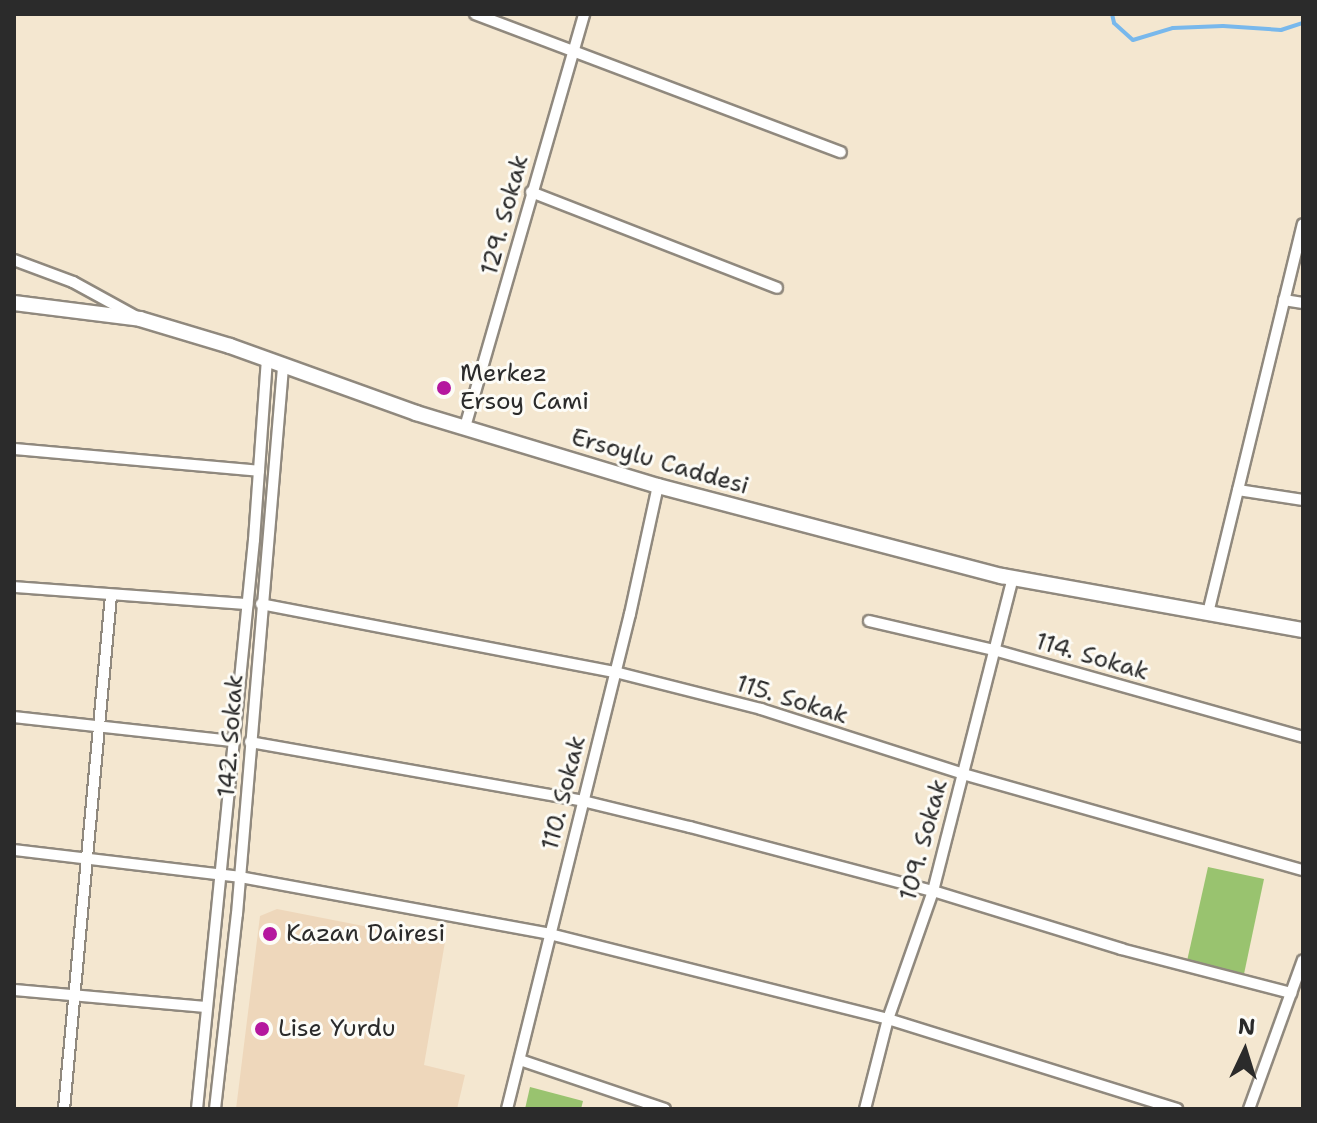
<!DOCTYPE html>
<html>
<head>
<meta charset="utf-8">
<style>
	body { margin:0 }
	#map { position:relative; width:1317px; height:1123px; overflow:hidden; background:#f4e7d0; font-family:"Shantell Sans",sans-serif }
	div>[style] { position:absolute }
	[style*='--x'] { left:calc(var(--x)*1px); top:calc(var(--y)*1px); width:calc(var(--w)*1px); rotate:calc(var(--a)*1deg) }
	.built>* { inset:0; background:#eed7bb }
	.green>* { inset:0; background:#99c36f }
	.stream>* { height:4px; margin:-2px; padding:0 2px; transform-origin:2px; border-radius:2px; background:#78b8ec }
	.roads { filter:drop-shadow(2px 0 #90897e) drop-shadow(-2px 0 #90897e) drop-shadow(0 2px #90897e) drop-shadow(0 -2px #90897e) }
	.minor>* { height:10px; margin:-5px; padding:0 5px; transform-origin:5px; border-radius:5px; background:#fff }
	.tertiary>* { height:14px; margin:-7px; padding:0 7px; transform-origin:7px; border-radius:7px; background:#fff }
	.dots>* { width:22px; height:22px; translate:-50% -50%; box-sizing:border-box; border:4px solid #fdfcf7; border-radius:50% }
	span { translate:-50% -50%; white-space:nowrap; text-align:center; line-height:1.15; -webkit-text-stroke:6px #fdfcf7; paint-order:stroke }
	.street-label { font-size:24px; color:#2b2b2b }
	.poi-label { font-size:24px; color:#2b2b2b }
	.left { translate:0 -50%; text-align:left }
	.frame { position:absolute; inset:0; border:16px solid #2b2b2b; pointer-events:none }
	.north { position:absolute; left:1205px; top:1011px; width:80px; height:80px; -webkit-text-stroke:6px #fdfcf7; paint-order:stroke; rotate:4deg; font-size:22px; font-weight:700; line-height:32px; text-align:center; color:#2b2b2b }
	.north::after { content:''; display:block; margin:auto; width:28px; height:36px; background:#2b2b2b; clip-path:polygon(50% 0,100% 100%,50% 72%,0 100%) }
</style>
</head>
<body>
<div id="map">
	<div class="built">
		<div style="clip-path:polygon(277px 909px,445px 942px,424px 1065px,465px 1075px,457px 1109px,236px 1109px,260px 916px)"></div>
	</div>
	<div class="green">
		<div style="clip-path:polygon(1208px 867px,1264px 879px,1244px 974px,1187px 961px)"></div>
		<div style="clip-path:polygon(530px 1087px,583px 1101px,581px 1109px,525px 1109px)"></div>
	</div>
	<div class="stream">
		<div style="--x:1112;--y:14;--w:9;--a:77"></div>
		<div style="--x:1114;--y:23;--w:25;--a:42"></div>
		<div style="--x:1133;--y:40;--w:42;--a:-16.7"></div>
		<div style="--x:1173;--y:28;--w:50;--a:-2.3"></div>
		<div style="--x:1223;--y:26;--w:58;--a:3.9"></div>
		<div style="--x:1281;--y:30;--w:23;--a:-18"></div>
	</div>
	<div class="roads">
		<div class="minor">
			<div style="--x:475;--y:14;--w:391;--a:20.7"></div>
			<div style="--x:531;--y:192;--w:264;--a:21.3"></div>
			<div style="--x:14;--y:260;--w:63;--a:20.4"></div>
			<div style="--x:73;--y:282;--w:71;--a:28.7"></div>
			<div style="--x:1284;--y:300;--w:19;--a:9"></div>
			<div style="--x:465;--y:427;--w:430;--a:-73.9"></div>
			<div style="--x:14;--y:449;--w:246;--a:5.1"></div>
			<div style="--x:1238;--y:490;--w:66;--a:8.7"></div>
			<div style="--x:14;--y:587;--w:234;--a:4.2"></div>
			<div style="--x:261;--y:604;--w:360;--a:10.9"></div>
			<div style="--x:615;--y:672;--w:151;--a:14.2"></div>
			<div style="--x:761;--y:709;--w:212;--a:17.8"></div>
			<div style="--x:963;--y:774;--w:353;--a:15.8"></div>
			<div style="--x:1208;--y:613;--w:400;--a:-76.3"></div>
			<div style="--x:869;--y:621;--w:128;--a:13.1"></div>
			<div style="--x:994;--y:650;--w:321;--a:15.7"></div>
			<div style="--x:14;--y:717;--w:219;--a:6.3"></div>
			<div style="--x:250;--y:742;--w:338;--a:10"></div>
			<div style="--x:583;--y:801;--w:110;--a:13.7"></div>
			<div style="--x:690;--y:827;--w:251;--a:14.8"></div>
			<div style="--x:933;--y:891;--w:197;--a:17.1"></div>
			<div style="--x:1121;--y:949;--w:176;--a:14.5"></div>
			<div style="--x:14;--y:850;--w:228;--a:6.8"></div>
			<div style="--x:240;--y:877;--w:315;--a:10.4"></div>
			<div style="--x:550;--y:934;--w:349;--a:14.1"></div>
			<div style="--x:888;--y:1019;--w:303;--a:17.3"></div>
			<div style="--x:14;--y:990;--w:193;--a:5.1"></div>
			<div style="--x:520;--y:1060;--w:153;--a:18.7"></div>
			<div style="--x:64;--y:1109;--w:515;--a:-84.77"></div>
			<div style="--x:197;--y:1109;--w:572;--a:-84.28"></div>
			<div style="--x:254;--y:540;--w:180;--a:-85.9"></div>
			<div style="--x:215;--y:1109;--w:196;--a:-83.6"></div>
			<div style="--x:237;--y:914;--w:549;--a:-85.19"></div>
			<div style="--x:507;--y:1109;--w:510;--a:-76.05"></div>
			<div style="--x:630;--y:614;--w:131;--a:-77.7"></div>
			<div style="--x:865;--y:1109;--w:93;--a:-75.7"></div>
			<div style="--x:888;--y:1019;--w:136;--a:-70.6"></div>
			<div style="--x:933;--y:891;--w:323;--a:-75.7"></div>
			<div style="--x:1249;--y:1109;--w:158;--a:-70.1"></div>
		</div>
		<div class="tertiary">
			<div style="--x:14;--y:303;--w:127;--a:7.2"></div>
			<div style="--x:140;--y:319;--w:94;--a:16.7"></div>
			<div style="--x:230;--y:346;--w:198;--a:19.8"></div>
			<div style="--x:416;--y:413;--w:253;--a:16.8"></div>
			<div style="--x:658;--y:486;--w:356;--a:14.7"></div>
			<div style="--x:1002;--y:576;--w:306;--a:10.2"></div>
		</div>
	</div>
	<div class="dots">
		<div style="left:444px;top:388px;background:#b5179e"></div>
		<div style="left:270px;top:934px;background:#b5179e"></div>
		<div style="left:262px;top:1029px;background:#b5179e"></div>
	</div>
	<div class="street-label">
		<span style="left:505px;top:215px;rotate:-75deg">129. Sokak</span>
		<span style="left:660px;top:462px;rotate:16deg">Ersoylu Caddesi</span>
		<span style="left:1092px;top:657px;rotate:16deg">114. Sokak</span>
		<span style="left:792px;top:700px;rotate:17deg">115. Sokak</span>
		<span style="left:231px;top:736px;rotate:-86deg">142. Sokak</span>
		<span style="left:564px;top:793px;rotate:-76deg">110. Sokak</span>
		<span style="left:924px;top:840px;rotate:-75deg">109. Sokak</span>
	</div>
	<div class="poi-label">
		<span class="left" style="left:460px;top:388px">Merkez<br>Ersoy Cami</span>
		<span class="left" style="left:286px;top:934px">Kazan Dairesi</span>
		<span class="left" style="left:278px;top:1029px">Lise Yurdu</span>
	</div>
	<div class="frame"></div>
	<div class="north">N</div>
</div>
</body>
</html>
